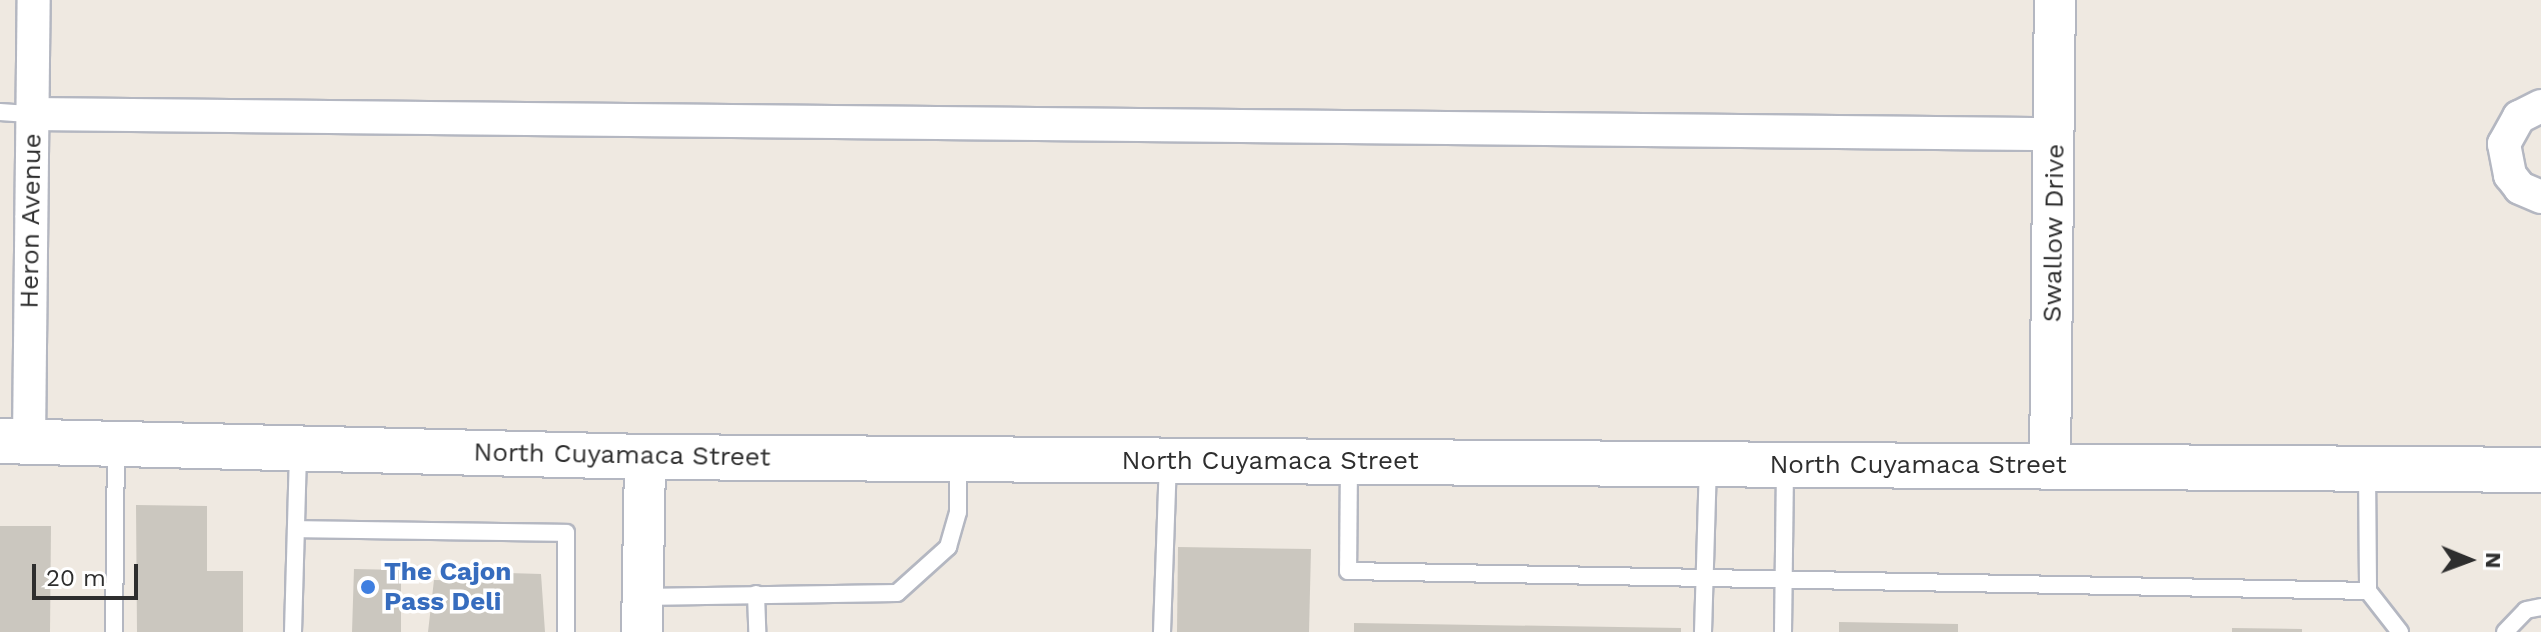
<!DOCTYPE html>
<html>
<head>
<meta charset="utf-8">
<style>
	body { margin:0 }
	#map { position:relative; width:2541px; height:632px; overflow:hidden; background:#efe9e1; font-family:"Work Sans",sans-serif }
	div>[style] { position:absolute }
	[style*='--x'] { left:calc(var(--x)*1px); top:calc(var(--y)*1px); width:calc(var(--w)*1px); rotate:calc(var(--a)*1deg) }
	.building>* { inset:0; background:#cbc7bf }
	.roads { filter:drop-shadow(2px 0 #b4b7c1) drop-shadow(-2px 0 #b4b7c1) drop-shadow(0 2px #b4b7c1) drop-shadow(0 -2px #b4b7c1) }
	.service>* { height:16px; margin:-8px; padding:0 8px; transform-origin:8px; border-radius:8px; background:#fff }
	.minor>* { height:32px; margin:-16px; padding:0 16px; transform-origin:16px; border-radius:16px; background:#fff }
	.tertiary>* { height:40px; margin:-20px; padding:0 20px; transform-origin:20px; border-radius:20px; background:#fff }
	.secondary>* { height:44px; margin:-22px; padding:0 22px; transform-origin:22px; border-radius:22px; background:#fff }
	.dots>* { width:22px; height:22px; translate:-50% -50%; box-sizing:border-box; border:4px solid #fff; border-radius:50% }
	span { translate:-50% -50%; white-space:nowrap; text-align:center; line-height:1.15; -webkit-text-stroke:7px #fff; paint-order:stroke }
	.street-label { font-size:26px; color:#2e2e2e }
	.shop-label { font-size:26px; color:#366cbe; font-weight:700 }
	.left { translate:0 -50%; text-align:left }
	.north { position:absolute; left:2429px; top:520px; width:80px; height:80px; -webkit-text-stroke:6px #fff; paint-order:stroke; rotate:91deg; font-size:22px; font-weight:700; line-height:32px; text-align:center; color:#2e2e2e }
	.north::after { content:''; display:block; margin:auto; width:28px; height:36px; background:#2e2e2e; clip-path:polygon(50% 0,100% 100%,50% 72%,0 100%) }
	.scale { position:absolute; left:32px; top:564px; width:106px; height:36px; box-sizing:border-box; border:4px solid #2e2e2e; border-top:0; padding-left:10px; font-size:24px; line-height:28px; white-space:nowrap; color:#2e2e2e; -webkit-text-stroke:6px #fff; paint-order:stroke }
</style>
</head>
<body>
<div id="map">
	<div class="building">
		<div style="clip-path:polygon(136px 505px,207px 506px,207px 571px,243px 571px,243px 632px,137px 632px)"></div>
		<div style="clip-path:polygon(0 526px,51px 526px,50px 632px,0 632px)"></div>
		<div style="clip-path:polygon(1178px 547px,1311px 549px,1309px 632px,1177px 632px)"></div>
		<div style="clip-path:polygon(354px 569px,401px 570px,401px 632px,352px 632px)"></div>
		<div style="clip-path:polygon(504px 573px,541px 574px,545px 632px,428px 632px,434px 580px,503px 581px)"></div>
		<div style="clip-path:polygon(1839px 622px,1958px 624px,1958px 632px,1839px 632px)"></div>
		<div style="clip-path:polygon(1354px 623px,1681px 628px,1681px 632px,1354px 632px)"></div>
		<div style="clip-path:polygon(2232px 628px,2302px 629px,2302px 632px,2232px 632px)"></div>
	</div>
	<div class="roads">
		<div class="service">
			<div style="--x:0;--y:112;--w:32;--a:4"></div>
			<div style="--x:1349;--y:463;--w:108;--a:90.5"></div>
			<div style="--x:1348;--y:571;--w:1020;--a:1.12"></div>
			<div style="--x:2367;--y:470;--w:121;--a:89.5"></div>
			<div style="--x:2368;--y:591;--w:52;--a:52"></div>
			<div style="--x:296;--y:529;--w:270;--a:0.8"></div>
			<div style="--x:566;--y:533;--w:99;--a:90"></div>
			<div style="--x:756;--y:594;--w:38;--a:88"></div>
			<div style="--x:642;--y:597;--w:255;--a:-0.9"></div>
			<div style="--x:897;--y:593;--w:69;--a:-42"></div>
			<div style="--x:948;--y:547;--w:36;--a:-74"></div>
			<div style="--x:958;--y:512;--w:52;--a:-90"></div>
			<div style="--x:114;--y:632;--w:186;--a:-89.4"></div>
			<div style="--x:293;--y:632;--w:182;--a:-88.4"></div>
			<div style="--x:1162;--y:632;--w:170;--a:-88"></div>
			<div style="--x:1703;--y:632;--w:167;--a:-88.3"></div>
			<div style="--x:1783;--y:632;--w:166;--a:-89.3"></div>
			<div style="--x:2505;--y:632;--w:30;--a:-46"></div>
			<div style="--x:2526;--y:610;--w:15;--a:-11"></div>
		</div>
		<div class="minor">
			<div style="--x:2541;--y:106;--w:25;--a:153"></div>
			<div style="--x:2519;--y:117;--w:31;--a:119"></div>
			<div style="--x:2504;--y:144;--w:32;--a:79"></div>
			<div style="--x:2510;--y:175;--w:16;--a:52"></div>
			<div style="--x:2520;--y:188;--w:23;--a:23"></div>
			<div style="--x:32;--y:114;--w:2024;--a:0.57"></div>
			<div style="--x:29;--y:442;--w:442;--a:-89.4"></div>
		</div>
		<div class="tertiary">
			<div style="--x:2050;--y:466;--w:466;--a:-89.4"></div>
			<div style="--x:642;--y:632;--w:175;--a:-89"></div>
		</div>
		<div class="secondary">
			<div style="--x:0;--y:441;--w:645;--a:1.42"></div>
			<div style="--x:645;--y:457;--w:1896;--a:0.39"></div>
		</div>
	</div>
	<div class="dots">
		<div style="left:368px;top:587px;background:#3f7fe0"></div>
	</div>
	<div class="street-label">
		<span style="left:31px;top:221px;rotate:-89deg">Heron Avenue</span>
		<span style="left:2054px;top:233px;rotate:-89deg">Swallow Drive</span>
		<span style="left:622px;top:455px;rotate:1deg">North Cuyamaca Street</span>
		<span style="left:1270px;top:461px">North Cuyamaca Street</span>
		<span style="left:1918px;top:465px">North Cuyamaca Street</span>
	</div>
	<div class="shop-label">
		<span class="left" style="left:384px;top:587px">The Cajon<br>Pass Deli</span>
	</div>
	<div class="north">N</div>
	<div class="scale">20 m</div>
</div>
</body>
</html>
